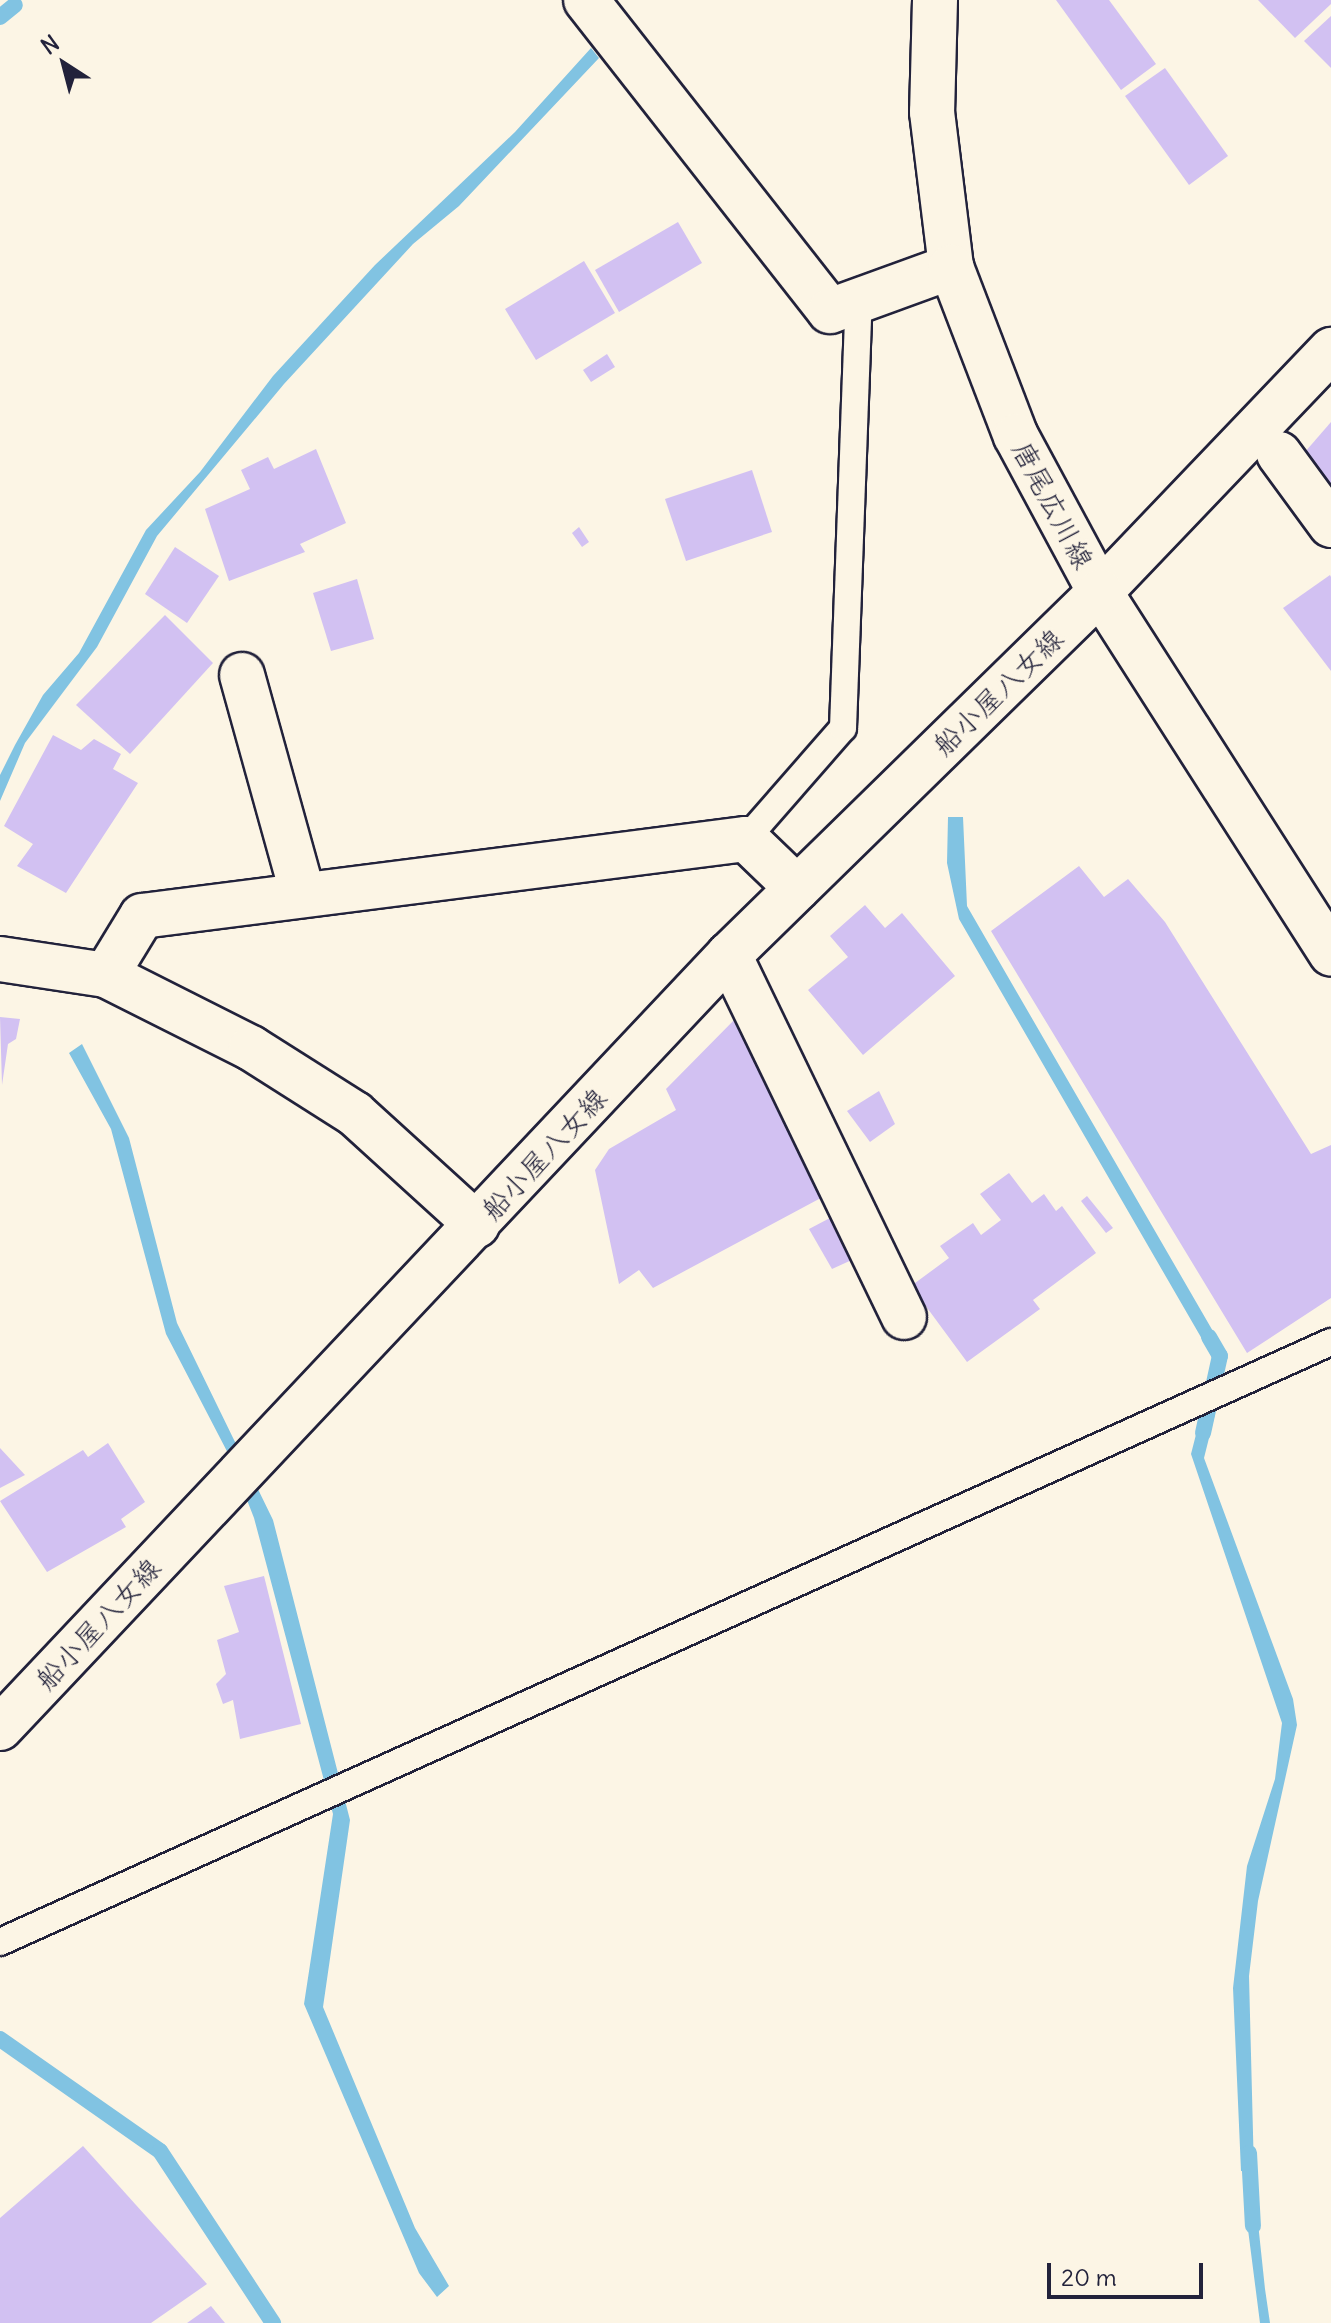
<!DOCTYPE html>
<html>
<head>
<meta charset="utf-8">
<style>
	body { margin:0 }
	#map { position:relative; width:1331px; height:2323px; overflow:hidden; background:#fcf5e5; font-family:Delius,"Klee One",sans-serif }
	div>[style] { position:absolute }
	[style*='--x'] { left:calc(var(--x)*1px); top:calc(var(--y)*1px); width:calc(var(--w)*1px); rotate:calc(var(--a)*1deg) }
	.water>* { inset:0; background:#81c3e2 }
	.stream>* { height:16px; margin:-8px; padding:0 8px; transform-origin:8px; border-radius:8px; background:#81c3e2 }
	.building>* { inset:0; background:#d2c1f2 }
	.roads { filter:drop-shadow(2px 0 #22223b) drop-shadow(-2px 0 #22223b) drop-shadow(0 2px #22223b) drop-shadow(0 -2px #22223b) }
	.service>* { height:26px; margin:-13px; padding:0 13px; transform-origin:13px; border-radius:13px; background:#fcf5e5 }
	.minor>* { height:44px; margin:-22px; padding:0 22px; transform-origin:22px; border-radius:22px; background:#fcf5e5 }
	.tertiary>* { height:44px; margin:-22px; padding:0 22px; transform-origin:22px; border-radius:22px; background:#fcf5e5 }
	.secondary>* { height:44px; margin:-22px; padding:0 22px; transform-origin:22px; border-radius:22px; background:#fcf5e5 }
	span { translate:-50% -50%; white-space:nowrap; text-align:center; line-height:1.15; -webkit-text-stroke:7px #fcf5e5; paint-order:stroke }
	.street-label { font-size:28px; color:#22223b }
	.north { position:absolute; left:24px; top:24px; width:80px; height:80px; -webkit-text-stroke:6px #fcf5e5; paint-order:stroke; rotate:324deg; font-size:22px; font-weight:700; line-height:32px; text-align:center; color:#22223b }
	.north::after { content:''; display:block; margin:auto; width:28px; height:36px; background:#22223b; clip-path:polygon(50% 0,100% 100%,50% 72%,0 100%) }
	.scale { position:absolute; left:1047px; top:2263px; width:156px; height:36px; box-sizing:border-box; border:4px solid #22223b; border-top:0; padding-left:10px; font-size:24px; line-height:28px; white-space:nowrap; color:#22223b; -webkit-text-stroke:6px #fcf5e5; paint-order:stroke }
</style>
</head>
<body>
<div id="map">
	<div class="water">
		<div style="clip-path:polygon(591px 48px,599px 58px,459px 206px,413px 244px,284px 384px,157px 536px,97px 647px,25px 743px,0 801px,0 775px,15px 745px,43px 695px,79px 653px,146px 530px,200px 472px,273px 376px,375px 265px,515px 132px)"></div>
		<div style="clip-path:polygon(948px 817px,963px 817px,967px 906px,1225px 1352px,1213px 1358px,959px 919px,947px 863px)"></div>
		<div style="clip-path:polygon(82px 1044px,129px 1138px,177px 1323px,273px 1520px,350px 1820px,323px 2007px,415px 2228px,449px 2286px,437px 2297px,419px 2273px,304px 2004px,333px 1814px,254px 1518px,231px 1459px,166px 1334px,111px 1129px,69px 1053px)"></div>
		<div style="clip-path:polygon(1202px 1411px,1215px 1414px,1204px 1458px,1293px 1699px,1297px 1725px,1258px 1901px,1249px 1976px,1254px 2172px,1241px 2171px,1233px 1988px,1247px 1866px,1275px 1779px,1282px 1723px,1191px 1454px)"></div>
		<div style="clip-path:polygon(1256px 2204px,1265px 2289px,1270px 2323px,1260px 2323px,1245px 2206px)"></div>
	</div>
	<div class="stream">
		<div style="--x:0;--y:17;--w:19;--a:-39"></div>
		<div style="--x:1203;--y:1433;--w:79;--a:-77.6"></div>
		<div style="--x:1220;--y:1356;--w:22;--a:-120"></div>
		<div style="--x:0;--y:2039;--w:195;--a:35"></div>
		<div style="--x:160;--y:2151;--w:206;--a:56.7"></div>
		<div style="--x:1249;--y:2153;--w:73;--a:86.9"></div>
	</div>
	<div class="building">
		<div style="clip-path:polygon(1056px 0,1109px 0,1156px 64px,1121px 90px)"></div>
		<div style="clip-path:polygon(1258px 0,1331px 0,1331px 4px,1295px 38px)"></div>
		<div style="clip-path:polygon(1331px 16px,1331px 68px,1304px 41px)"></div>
		<div style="clip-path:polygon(1165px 68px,1228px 156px,1189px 185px,1125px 96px)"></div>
		<div style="clip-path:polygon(678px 222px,702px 263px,619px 312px,595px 270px)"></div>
		<div style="clip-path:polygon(584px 261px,615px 313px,536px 360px,505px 309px)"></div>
		<div style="clip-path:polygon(607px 354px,615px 367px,591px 382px,583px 370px)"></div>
		<div style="clip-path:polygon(1331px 422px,1331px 488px,1305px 452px)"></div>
		<div style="clip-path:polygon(316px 449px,346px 523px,300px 544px,305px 552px,229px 581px,205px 509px,250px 489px,241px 470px,268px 457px,274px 469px)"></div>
		<div style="clip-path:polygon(752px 470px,772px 532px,686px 561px,665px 499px)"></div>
		<div style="clip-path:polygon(579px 527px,589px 542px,582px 547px,572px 533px)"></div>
		<div style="clip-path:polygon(175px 547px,219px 576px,187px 623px,145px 594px)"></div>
		<div style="clip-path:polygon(1330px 575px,1331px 577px,1331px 671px,1283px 608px)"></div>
		<div style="clip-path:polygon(357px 579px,374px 639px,331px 651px,313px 593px)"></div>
		<div style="clip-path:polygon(165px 615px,213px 663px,130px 754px,76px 705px)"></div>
		<div style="clip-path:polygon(53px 735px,81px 750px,94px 739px,121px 754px,113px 769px,138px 783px,66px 893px,17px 866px,33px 844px,4px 826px)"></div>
		<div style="clip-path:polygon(1079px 866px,1104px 897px,1128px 879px,1165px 922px,1311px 1154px,1331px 1145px,1331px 1298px,1247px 1353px,991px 931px)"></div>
		<div style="clip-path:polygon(865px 905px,885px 928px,902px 913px,955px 976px,863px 1055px,808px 990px,848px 957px,830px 936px)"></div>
		<div style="clip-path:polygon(739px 1015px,832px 1192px,653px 1288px,639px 1270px,619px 1284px,595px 1170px,609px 1149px,676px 1110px,666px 1089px)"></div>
		<div style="clip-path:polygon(0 1017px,20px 1019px,16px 1039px,8px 1044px,2px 1085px)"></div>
		<div style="clip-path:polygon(879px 1091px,895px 1124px,870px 1142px,847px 1111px)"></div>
		<div style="clip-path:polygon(1009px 1173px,1032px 1203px,1044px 1194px,1056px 1211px,1062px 1206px,1096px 1253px,1033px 1300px,1040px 1309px,967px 1362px,911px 1286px,949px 1258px,940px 1246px,973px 1223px,981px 1235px,1001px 1220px,980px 1194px)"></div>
		<div style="clip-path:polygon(1087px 1196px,1113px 1228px,1106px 1233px,1081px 1201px)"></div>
		<div style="clip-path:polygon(847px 1209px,867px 1253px,832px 1269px,809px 1229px)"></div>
		<div style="clip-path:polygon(108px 1443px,145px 1502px,121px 1519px,126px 1527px,47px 1572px,0 1501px,83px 1450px,88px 1457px)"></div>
		<div style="clip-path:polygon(0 1448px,25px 1475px,0 1488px)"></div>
		<div style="clip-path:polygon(264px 1576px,301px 1724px,240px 1739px,233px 1700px,223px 1704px,216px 1684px,226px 1674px,217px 1640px,239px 1632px,224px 1586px)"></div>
		<div style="clip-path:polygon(83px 2146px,207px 2284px,151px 2323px,0 2323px,0 2218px)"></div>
		<div style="clip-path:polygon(211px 2306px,225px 2323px,187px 2323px)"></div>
	</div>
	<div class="roads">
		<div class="service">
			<div style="--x:746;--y:839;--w:147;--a:-48.9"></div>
			<div style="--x:843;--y:728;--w:428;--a:-87.9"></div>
			<div style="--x:0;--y:1942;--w:1460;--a:-24.27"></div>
		</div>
		<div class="minor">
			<div style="--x:586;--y:0;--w:395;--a:51.9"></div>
			<div style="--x:830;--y:311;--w:129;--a:-20"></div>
			<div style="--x:1279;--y:454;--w:88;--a:53.8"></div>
			<div style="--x:1100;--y:592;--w:335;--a:-46.3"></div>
			<div style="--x:242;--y:675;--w:228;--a:74.5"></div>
			<div style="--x:729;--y:955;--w:402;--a:64.2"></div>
			<div style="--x:106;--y:975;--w:69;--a:-58.6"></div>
			<div style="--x:142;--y:916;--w:609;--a:-7.27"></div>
			<div style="--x:746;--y:839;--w:71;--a:43.9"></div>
		</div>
		<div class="tertiary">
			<div style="--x:0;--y:959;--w:107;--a:8.6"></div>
			<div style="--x:106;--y:975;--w:162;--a:26.7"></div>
			<div style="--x:251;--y:1048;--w:123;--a:32.4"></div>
			<div style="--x:355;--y:1114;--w:165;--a:42.3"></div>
		</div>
		<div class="secondary">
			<div style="--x:935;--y:0;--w:112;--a:91.5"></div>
			<div style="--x:932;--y:112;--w:156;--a:83"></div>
			<div style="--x:951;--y:267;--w:181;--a:69"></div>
			<div style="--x:1016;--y:436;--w:177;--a:61.7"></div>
			<div style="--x:1100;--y:592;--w:429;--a:57.4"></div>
			<div style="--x:0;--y:1728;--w:1063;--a:-46.68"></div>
			<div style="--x:729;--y:955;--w:519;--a:-44.38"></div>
		</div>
	</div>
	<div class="street-label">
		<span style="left:1053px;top:505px;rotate:62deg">唐尾広川線</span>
		<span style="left:998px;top:692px;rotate:-44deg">船小屋八女線</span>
		<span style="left:544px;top:1154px;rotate:-47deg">船小屋八女線</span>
		<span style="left:98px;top:1624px;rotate:-47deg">船小屋八女線</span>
	</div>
	<div class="north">N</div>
	<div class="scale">20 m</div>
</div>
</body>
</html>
